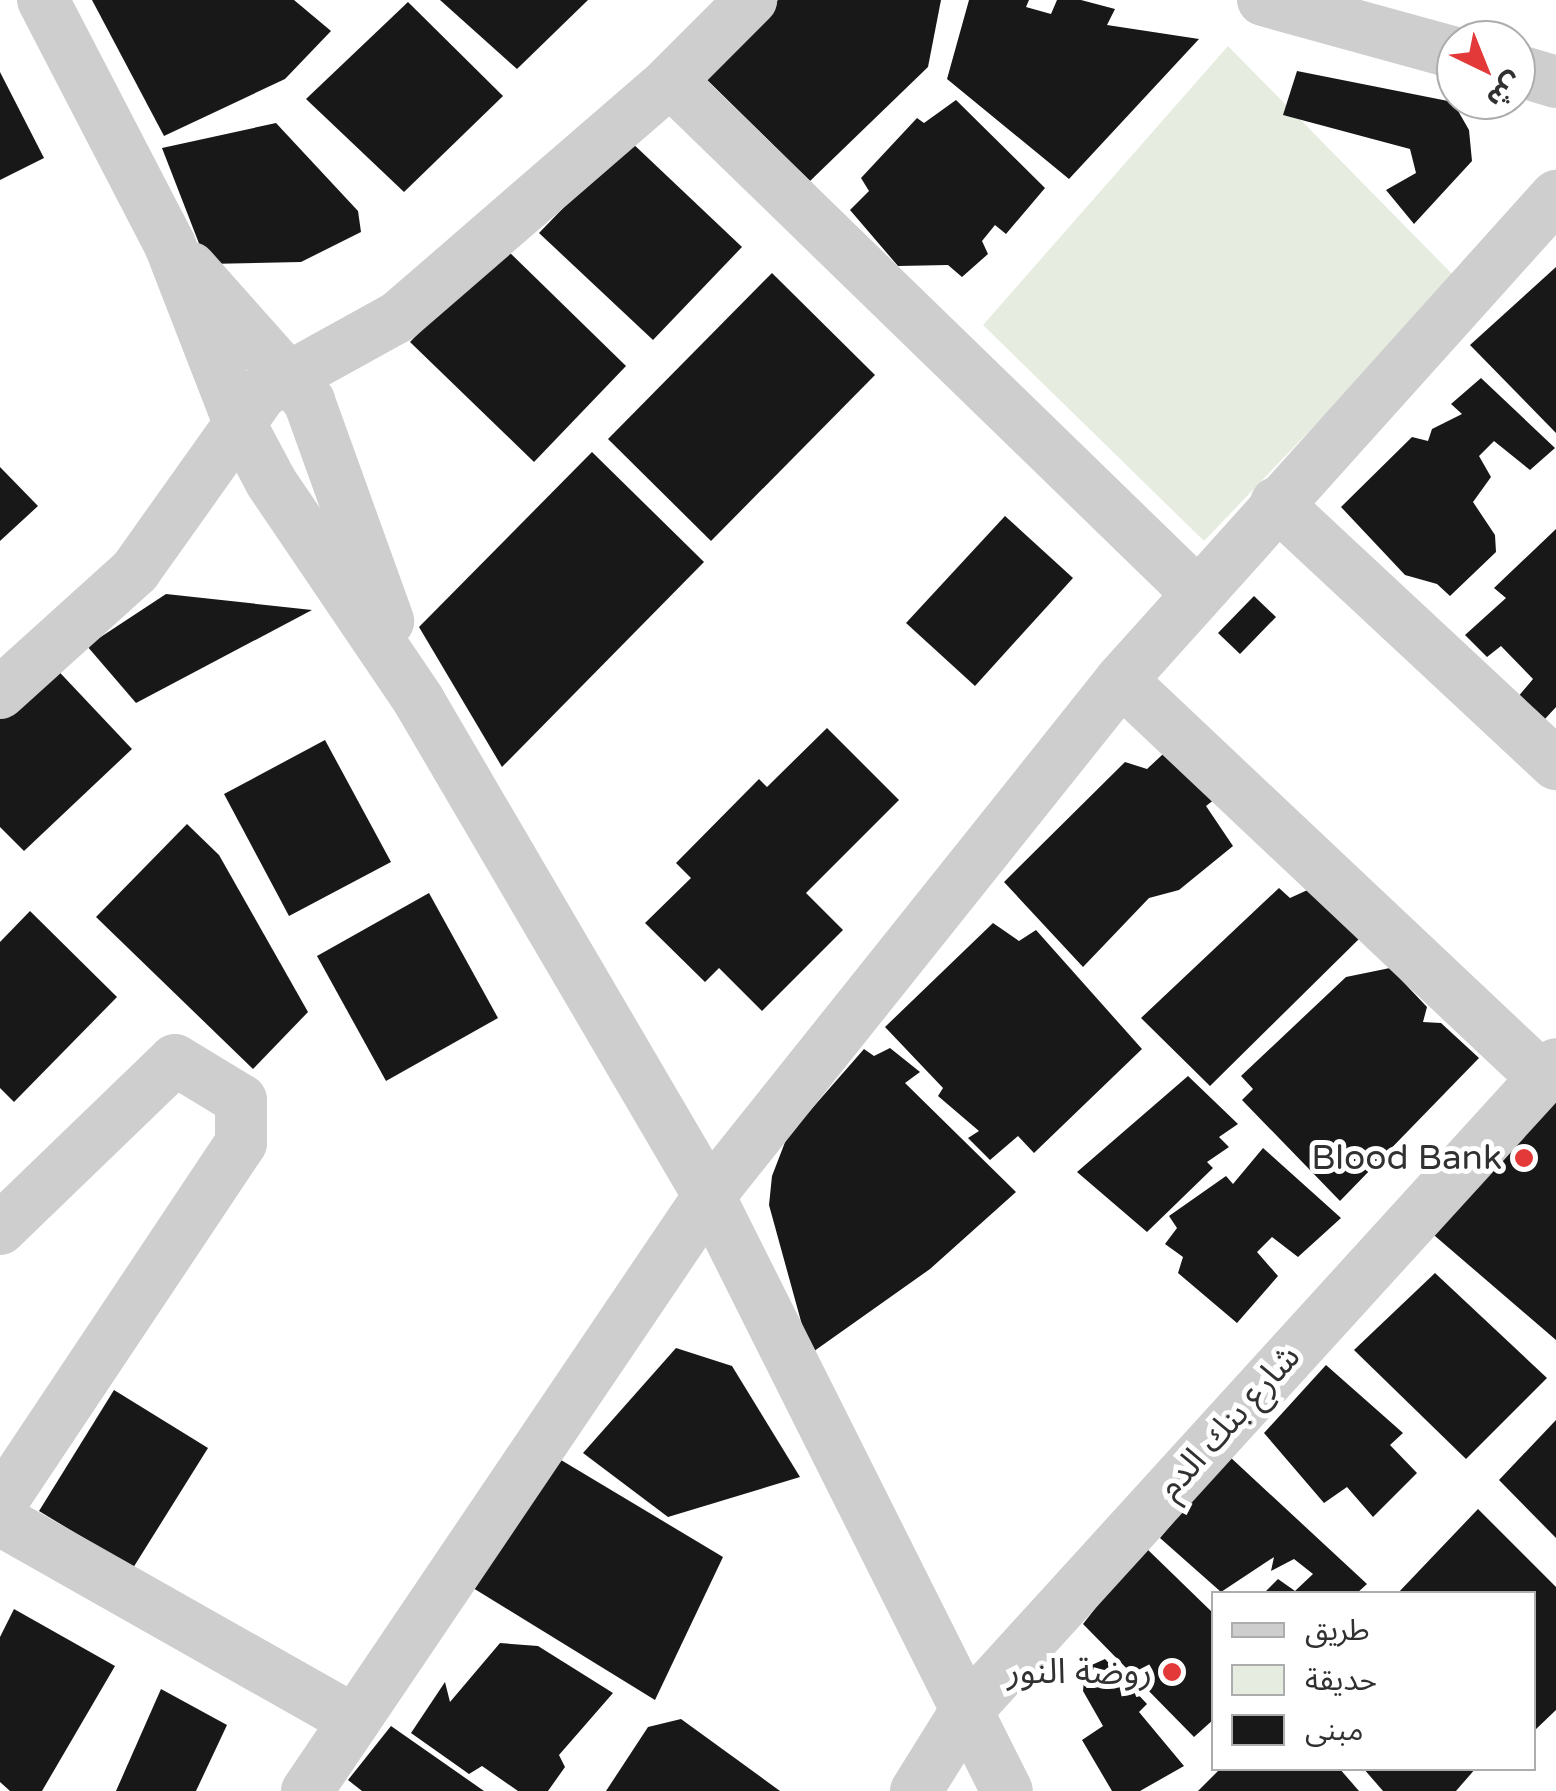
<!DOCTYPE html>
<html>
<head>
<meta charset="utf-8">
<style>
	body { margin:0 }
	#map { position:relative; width:1556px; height:1791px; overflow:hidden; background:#fff; font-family:"Varela Round","Noto Sans Arabic",sans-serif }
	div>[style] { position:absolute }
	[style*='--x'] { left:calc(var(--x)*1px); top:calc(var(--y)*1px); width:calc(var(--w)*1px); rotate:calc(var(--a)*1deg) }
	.green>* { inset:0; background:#e6ede0 }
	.building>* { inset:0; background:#181818 }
	.minor>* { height:52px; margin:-26px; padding:0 26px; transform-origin:26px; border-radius:26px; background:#cecece }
	.dots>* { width:28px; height:28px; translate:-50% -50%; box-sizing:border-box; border:5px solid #fff; border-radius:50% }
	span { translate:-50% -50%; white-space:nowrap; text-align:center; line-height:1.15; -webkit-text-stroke:10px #fff; paint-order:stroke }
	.poi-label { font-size:35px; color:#313131 }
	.right { translate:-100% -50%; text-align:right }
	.street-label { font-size:35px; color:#313131 }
	.legend { position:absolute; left:1211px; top:1591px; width:325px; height:180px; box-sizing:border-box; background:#fff; border:2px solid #adadad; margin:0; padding:12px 18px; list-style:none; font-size:30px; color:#313131 }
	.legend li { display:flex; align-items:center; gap:20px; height:50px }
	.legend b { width:50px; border:2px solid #adadad }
	.north { position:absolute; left:1436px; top:20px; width:100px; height:100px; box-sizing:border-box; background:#fff; border:2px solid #adadad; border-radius:50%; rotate:137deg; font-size:28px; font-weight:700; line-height:40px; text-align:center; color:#313131 }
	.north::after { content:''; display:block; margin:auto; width:35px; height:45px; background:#e33a39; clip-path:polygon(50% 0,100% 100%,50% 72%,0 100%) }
</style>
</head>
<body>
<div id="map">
	<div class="green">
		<div style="clip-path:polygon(1228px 46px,1456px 278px,1204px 541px,983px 325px)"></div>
	</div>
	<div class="building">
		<div style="clip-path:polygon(92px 0,294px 0,331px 31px,285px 79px,164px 136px)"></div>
		<div style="clip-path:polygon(440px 0,588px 0,517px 69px)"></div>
		<div style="clip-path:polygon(778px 0,941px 0,928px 67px,810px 181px,697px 70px)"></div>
		<div style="clip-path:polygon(969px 0,1029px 0,1026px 7px,1051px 14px,1057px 0,1081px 0,1115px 9px,1107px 25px,1199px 39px,1069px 179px,947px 79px)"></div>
		<div style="clip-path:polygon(408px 2px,503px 96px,404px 192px,306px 99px)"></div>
		<div style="clip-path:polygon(1297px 71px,1453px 102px,1469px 130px,1472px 161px,1414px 224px,1386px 190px,1416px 173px,1410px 149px,1283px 115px)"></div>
		<div style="clip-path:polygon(0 72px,44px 158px,0 180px)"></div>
		<div style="clip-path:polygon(956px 100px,1045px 188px,1006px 234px,995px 225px,982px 241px,988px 254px,962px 277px,948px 265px,898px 266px,850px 210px,869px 191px,861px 178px,917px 118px,924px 123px)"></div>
		<div style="clip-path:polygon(276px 123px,358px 211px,361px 232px,301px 262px,207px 264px,162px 148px)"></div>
		<div style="clip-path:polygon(629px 140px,742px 247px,653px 340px,539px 233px)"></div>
		<div style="clip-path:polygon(503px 246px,626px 366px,534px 462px,410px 342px)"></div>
		<div style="clip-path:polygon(1556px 267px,1556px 433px,1470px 345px)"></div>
		<div style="clip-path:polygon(772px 273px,875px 375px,711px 541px,608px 439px)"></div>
		<div style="clip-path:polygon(1481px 378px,1555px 448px,1530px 470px,1494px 441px,1479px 456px,1491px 477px,1473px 502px,1495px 535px,1496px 552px,1450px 596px,1437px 584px,1405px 575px,1341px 507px,1412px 437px,1428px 441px,1432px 429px,1462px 414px,1451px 404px)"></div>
		<div style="clip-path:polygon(592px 452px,704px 562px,502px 767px,419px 627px)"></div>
		<div style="clip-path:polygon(0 467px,38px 506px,0 541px)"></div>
		<div style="clip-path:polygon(1005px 516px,1073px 578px,975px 686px,906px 623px)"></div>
		<div style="clip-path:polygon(1556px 529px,1556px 707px,1544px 720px,1517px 698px,1533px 679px,1501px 646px,1487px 657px,1465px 635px,1506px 598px,1494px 588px)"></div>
		<div style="clip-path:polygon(166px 594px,312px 610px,136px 703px,87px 646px)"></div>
		<div style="clip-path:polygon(1254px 596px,1276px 617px,1240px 654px,1218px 633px)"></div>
		<div style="clip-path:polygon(48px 660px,132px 749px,24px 851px,0 827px,0 706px)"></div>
		<div style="clip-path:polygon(827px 728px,899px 800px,806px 893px,843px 930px,762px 1011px,719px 968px,705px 982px,645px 923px,691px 878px,676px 863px,759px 779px,767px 787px)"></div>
		<div style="clip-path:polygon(325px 740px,391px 862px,289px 916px,224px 794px)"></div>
		<div style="clip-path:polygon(1176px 742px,1228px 789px,1206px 806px,1233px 846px,1179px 890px,1149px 898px,1083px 967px,1004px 882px,1125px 762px,1147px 769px)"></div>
		<div style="clip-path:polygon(187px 824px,219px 855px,308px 1012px,253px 1069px,96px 917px)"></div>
		<div style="clip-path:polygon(1325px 882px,1360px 938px,1210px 1086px,1141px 1018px,1279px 888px,1290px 898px)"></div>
		<div style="clip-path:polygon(429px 893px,498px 1018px,386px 1081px,317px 956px)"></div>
		<div style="clip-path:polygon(30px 911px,117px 997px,14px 1102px,0 1088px,0 942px)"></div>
		<div style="clip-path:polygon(993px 923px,1019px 941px,1036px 930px,1142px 1049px,1034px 1153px,1018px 1136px,990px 1160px,968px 1138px,979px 1131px,938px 1096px,943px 1088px,885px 1027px)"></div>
		<div style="clip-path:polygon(1390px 968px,1427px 1007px,1423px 1022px,1441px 1023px,1479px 1058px,1340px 1201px,1242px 1100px,1253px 1089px,1241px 1076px,1346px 977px)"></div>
		<div style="clip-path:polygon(890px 1048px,920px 1072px,905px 1083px,1016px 1192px,930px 1269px,810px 1354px,769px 1205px,772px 1176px,787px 1137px,864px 1049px,874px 1056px)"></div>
		<div style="clip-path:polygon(1188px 1076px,1238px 1124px,1219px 1137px,1229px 1147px,1207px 1162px,1213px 1168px,1147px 1232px,1077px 1172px)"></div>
		<div style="clip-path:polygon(1556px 1085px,1556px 1340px,1428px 1230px)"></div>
		<div style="clip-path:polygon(1263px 1148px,1341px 1218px,1298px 1257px,1272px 1237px,1257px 1252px,1278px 1276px,1237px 1323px,1178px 1273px,1183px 1257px,1165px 1244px,1177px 1228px,1169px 1216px,1226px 1176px,1233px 1184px)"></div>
		<div style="clip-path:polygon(1435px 1273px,1547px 1378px,1466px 1459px,1354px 1350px)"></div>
		<div style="clip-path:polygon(676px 1348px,732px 1366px,800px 1477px,668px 1517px,583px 1453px)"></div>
		<div style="clip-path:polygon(1326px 1365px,1403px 1433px,1390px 1445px,1417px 1473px,1373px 1517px,1347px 1487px,1324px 1503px,1264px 1433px)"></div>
		<div style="clip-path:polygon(114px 1390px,208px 1448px,133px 1568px,39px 1511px)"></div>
		<div style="clip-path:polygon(1556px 1420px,1556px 1538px,1499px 1480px)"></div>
		<div style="clip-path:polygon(1229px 1456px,1367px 1584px,1356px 1594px,1263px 1594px,1278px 1579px,1295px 1591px,1313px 1574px,1294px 1559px,1271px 1571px,1274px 1557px,1221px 1592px,1160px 1538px)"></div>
		<div style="clip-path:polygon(561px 1460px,723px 1557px,655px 1700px,473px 1588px)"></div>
		<div style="clip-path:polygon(1478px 1509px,1556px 1587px,1556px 1710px,1534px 1731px,1534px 1594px,1397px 1594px)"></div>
		<div style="clip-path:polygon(1144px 1546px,1214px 1614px,1214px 1719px,1194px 1737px,1083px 1624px)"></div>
		<div style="clip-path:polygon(14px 1609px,115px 1666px,42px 1791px,10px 1791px,0 1782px,0 1637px)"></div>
		<div style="clip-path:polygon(500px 1643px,538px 1646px,613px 1693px,559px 1755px,565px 1767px,548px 1791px,518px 1791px,482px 1766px,469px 1774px,411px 1733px,445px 1682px,450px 1702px)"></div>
		<div style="clip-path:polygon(1105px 1659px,1147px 1704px,1139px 1712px,1184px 1766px,1140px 1791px,1112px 1791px,1082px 1740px,1103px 1726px,1083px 1691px,1085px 1668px)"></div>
		<div style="clip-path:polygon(161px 1689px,227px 1725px,196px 1791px,116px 1791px)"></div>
		<div style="clip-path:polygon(681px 1719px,780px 1791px,606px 1791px,648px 1727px)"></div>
		<div style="clip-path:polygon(391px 1726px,484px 1791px,362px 1791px,348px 1780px)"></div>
		<div style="clip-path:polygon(1221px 1768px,1339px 1768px,1359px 1791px,1198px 1791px)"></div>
		<div style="clip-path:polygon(1363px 1768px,1476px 1768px,1456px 1791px,1383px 1791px)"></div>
	</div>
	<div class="minor">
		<div style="--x:43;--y:0;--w:276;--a:62.6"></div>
		<div style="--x:170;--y:245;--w:186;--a:68.8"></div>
		<div style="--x:237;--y:418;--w:72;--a:62"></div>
		<div style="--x:271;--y:482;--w:264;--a:55.9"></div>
		<div style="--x:419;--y:701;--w:574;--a:59.64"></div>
		<div style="--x:709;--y:1196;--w:665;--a:63.4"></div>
		<div style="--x:1263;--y:0;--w:200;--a:15.4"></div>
		<div style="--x:1516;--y:70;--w:42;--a:16.7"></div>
		<div style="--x:670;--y:81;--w:736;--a:44.17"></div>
		<div style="--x:191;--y:268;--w:178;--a:48.4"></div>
		<div style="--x:309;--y:401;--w:234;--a:70.2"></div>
		<div style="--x:1276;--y:503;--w:383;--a:43"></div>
		<div style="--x:1121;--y:680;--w:580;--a:43.32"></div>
		<div style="--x:0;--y:693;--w:182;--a:-42.1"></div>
		<div style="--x:135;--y:571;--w:219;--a:-54.6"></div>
		<div style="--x:262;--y:392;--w:155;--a:-28.9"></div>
		<div style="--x:398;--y:317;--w:360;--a:-40.9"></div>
		<div style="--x:670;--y:81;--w:115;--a:-45"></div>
		<div style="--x:0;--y:1229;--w:243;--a:-44"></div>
		<div style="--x:175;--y:1060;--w:77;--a:31.2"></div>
		<div style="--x:241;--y:1100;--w:43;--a:90"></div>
		<div style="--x:241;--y:1143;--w:435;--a:123.7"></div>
		<div style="--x:0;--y:1520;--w:402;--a:29.5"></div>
		<div style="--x:307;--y:1791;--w:718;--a:-55.96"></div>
		<div style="--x:709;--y:1196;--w:660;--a:-51.39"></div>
		<div style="--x:1121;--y:680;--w:651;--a:-48.05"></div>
		<div style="--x:916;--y:1791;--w:91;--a:-58.1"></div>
		<div style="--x:964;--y:1714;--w:879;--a:-47.67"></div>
	</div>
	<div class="dots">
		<div style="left:1524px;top:1158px;background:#e33a39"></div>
		<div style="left:1172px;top:1672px;background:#e33a39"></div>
	</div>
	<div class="poi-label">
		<span class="right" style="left:1502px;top:1158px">Blood Bank</span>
		<span class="right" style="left:1152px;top:1672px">روضة النور</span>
	</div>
	<div class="street-label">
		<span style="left:1229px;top:1422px;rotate:-48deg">شارع بنك الدم</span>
	</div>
	<ul class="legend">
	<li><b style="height:12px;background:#cecece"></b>طريق</li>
	<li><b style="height:28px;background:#e6ede0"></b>حديقة</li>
	<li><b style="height:28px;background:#181818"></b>مبنى</li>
	</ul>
	<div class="north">ش</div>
</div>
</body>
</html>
